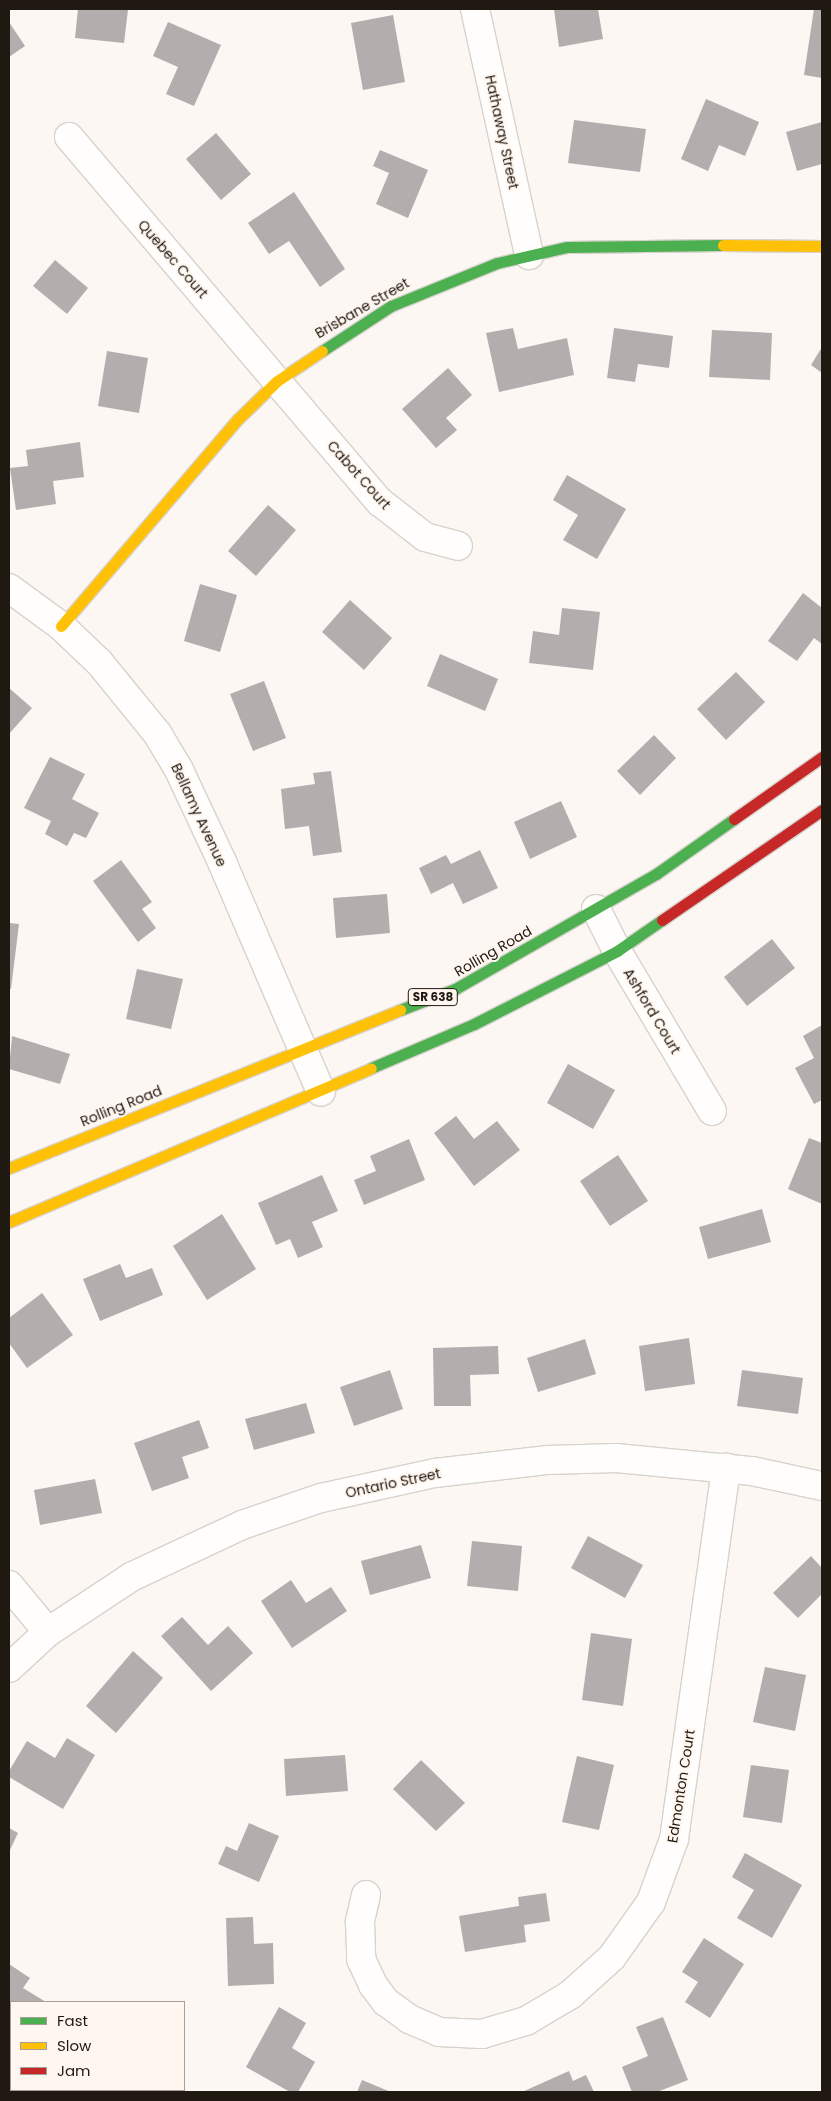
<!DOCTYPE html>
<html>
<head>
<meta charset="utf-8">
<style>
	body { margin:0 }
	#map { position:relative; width:831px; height:2101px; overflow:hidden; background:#fcf7f2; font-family:Poppins,sans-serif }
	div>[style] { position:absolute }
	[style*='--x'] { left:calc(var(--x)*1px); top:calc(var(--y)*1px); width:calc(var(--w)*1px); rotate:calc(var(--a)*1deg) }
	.building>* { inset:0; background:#b3adae }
	.roads { filter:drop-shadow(1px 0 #d7d2cc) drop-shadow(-1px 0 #d7d2cc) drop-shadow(0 1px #d7d2cc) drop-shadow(0 -1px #d7d2cc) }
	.street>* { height:28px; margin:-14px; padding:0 14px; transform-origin:14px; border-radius:14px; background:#fffefd }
	.fast>* { height:11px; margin:-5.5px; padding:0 5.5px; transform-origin:5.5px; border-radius:5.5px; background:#4caf50 }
	.slow>* { height:11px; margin:-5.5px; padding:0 5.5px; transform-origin:5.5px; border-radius:5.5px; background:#ffc107 }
	.jam>* { height:11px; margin:-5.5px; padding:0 5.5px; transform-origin:5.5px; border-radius:5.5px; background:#c62828 }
	span { translate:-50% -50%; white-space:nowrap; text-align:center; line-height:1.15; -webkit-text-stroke:4px #fff7ef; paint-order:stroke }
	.shield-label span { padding:1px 4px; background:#fff7ef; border:1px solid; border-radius:4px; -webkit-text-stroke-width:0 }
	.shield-label { font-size:12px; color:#201912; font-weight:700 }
	.street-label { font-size:14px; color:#201912 }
	.frame { position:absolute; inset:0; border:10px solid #201912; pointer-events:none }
	.legend { position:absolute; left:10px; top:2001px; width:175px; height:90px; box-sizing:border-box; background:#fff7ef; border:1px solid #a69e97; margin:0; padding:6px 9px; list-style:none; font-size:15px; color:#201912 }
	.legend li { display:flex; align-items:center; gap:10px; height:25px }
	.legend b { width:25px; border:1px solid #a69e97 }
</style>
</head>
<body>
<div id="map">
	<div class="building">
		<div style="clip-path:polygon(78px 9px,128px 10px,124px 43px,75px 38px)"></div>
		<div style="clip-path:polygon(554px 9px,598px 9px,603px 39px,559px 47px)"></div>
		<div style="clip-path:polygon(814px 9px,822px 9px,822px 78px,804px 75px)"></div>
		<div style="clip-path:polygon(393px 15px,405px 82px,363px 90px,351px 23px)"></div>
		<div style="clip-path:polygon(9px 22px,25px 46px,9px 57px)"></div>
		<div style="clip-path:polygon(168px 22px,221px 45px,194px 106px,166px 94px,178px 67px,153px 56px)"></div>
		<div style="clip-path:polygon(706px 99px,759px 122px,745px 156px,719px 145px,708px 171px,681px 159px)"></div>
		<div style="clip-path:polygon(574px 120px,646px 129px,640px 172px,568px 163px)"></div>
		<div style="clip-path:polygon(822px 122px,822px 164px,797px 171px,786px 132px)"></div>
		<div style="clip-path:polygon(216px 133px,251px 174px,221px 200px,186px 159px)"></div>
		<div style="clip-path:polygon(380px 150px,428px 170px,408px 218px,376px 204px,389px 173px,373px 166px)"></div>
		<div style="clip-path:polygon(294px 192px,345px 269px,320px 287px,289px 241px,269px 254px,248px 223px)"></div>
		<div style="clip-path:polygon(55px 260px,88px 288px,67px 314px,33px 286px)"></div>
		<div style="clip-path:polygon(513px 328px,518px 349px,567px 338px,574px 375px,499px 392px,486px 333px)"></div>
		<div style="clip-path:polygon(614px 328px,673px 336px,669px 368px,638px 364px,635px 382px,607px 378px)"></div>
		<div style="clip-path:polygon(712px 330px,772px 333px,770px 380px,709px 377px)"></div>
		<div style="clip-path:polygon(822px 347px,822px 373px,811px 365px)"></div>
		<div style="clip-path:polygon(107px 351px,148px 358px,139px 413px,98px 406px)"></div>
		<div style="clip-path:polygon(448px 368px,472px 395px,446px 418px,457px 430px,436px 448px,402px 409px)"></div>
		<div style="clip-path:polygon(80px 442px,84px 477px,53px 481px,56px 504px,16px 510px,10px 468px,28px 466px,26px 450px)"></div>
		<div style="clip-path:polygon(567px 475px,626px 509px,597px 559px,563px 540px,578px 515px,553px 500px)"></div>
		<div style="clip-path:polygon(268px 505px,296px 530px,256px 576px,228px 551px)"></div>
		<div style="clip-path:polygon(200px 584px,237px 595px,220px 652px,184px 641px)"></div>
		<div style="clip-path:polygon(803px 593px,822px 608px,822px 644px,814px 638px,797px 661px,768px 641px)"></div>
		<div style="clip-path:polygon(350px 600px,392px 638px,364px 670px,322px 632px)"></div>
		<div style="clip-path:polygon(562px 608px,600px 612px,593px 670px,529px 663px,533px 631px,559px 635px)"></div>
		<div style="clip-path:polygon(440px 654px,498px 679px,485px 711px,427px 686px)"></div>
		<div style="clip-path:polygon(736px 672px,765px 702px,726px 740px,697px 709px)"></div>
		<div style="clip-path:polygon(264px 681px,286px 738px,253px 751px,230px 694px)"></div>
		<div style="clip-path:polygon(9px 688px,32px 708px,9px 734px)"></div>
		<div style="clip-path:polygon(654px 735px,676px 758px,640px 795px,617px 771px)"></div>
		<div style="clip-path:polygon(50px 757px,85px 774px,72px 799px,99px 813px,86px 838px,74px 833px,67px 846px,45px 834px,51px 821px,24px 808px)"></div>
		<div style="clip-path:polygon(331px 771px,342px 852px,313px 856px,309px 826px,285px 829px,281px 789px,315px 784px,313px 773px)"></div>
		<div style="clip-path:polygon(561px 801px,577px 837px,530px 859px,514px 822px)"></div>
		<div style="clip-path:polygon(480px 850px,498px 888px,463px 904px,453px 883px,431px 894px,419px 868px,446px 855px,451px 864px)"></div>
		<div style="clip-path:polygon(121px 860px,152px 902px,142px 909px,156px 928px,138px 942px,93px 881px)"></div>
		<div style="clip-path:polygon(387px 894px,390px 933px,336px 938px,333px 898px)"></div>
		<div style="clip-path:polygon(9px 923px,19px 924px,11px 989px,9px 988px)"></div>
		<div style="clip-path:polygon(772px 939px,795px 968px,747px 1006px,724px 977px)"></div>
		<div style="clip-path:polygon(137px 969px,183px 979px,171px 1029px,126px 1019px)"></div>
		<div style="clip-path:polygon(822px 1025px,822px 1100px,814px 1104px,795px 1068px,814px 1058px,803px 1036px)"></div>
		<div style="clip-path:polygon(12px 1036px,70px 1054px,60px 1084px,9px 1069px)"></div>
		<div style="clip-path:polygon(568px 1064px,615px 1090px,593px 1129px,547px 1103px)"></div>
		<div style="clip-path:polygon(456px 1116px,474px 1139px,497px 1121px,520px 1150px,474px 1186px,434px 1133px)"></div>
		<div style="clip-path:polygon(809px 1138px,822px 1143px,822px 1204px,788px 1189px)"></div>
		<div style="clip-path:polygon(409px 1139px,425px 1180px,364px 1205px,354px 1180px,376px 1171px,370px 1156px)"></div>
		<div style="clip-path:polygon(618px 1155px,648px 1201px,610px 1226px,580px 1181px)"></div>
		<div style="clip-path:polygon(322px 1175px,338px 1211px,312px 1222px,323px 1247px,298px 1258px,290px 1239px,276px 1245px,258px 1203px)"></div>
		<div style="clip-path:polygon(762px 1209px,771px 1242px,708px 1259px,699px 1227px)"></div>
		<div style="clip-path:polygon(222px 1214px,256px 1269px,207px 1300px,173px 1246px)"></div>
		<div style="clip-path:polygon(120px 1264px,126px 1278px,152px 1268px,163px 1295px,100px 1321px,83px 1279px)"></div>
		<div style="clip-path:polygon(42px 1293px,73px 1335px,27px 1368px,9px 1343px,9px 1318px)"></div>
		<div style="clip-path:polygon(689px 1338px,695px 1384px,645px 1391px,639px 1346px)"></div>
		<div style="clip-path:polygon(585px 1339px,596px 1374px,538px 1392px,527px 1358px)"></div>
		<div style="clip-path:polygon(498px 1346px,499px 1374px,470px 1375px,471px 1406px,434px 1406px,433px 1348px)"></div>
		<div style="clip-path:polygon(390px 1370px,403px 1409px,354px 1426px,340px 1387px)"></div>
		<div style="clip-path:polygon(742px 1370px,803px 1378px,798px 1414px,737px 1406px)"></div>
		<div style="clip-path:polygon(306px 1403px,315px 1433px,254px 1450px,245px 1419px)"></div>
		<div style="clip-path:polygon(199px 1420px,209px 1448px,182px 1457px,189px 1478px,152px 1491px,134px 1443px)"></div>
		<div style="clip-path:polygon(95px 1479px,102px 1513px,40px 1525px,34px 1490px)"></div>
		<div style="clip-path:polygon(588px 1536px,643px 1565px,625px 1598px,571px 1568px)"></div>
		<div style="clip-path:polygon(472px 1541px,522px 1546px,518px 1591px,467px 1586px)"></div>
		<div style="clip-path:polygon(421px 1545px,431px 1578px,370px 1595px,361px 1561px)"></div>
		<div style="clip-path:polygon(811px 1556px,822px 1568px,822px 1594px,798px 1618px,773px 1593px)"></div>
		<div style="clip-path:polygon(291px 1580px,306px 1603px,331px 1587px,347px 1611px,292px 1648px,261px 1601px)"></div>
		<div style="clip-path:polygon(182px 1617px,208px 1645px,228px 1626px,253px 1653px,211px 1691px,161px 1636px)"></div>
		<div style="clip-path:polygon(591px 1633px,632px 1639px,623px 1706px,582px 1700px)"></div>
		<div style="clip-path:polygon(133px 1651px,163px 1678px,116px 1733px,86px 1706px)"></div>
		<div style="clip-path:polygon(765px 1667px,806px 1675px,795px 1731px,753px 1722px)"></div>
		<div style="clip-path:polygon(67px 1738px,95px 1755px,63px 1809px,9px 1777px,9px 1771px,27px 1741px,55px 1758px)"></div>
		<div style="clip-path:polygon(345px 1755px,348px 1791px,286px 1796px,284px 1759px)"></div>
		<div style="clip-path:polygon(577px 1756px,614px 1765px,599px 1830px,562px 1822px)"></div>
		<div style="clip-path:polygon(421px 1760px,465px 1803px,436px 1831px,393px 1789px)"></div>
		<div style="clip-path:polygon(751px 1765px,789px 1770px,782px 1823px,743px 1817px)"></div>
		<div style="clip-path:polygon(249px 1823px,279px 1836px,259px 1882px,218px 1864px,226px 1846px,237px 1851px)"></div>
		<div style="clip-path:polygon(9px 1828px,18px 1833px,9px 1852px)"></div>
		<div style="clip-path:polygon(745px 1853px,802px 1885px,772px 1938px,737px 1918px,754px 1890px,732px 1877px)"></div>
		<div style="clip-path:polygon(546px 1893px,550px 1921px,524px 1925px,526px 1942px,465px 1952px,459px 1916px,519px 1906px,518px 1897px)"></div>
		<div style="clip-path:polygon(253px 1917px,254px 1944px,273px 1943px,274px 1984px,228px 1986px,226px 1918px)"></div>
		<div style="clip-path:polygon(704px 1938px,744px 1964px,710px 2018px,685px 2002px,698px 1982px,682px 1972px)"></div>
		<div style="clip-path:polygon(9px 1964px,30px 1978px,23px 1988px,46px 2002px,11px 2002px,11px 2031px)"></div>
		<div style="clip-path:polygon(279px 2007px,306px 2023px,292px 2048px,315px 2062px,298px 2092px,290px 2092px,246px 2067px)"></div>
		<div style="clip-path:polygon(663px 2017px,688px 2080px,657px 2092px,632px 2092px,622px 2067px,648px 2056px,636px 2027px)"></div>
		<div style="clip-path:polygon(569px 2071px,573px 2081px,586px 2075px,594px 2092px,522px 2092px)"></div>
		<div style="clip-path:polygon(362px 2080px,391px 2092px,357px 2092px)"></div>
		<div style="clip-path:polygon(59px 2090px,97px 2090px,94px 2092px)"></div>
	</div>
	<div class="roads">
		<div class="street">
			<div style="--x:475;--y:9;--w:252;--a:77.6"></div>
			<div style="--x:69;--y:137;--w:480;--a:49.6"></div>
			<div style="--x:380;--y:502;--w:57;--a:37.9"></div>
			<div style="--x:425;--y:537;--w:34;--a:15"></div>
			<div style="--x:9;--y:588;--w:64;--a:36.2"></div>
			<div style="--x:61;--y:626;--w:52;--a:43.5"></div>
			<div style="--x:99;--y:662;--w:92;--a:50.8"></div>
			<div style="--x:157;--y:733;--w:43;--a:59.3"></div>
			<div style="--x:179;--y:770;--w:102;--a:64.9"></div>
			<div style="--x:222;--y:862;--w:250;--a:66.7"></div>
			<div style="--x:596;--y:909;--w:47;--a:63.4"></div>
			<div style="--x:617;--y:951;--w:186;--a:59.3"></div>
			<div style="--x:9;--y:1585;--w:61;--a:50.3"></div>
			<div style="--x:9;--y:1668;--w:53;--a:-42.7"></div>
			<div style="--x:48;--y:1632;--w:100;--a:-33.5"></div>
			<div style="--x:131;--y:1577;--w:123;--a:-25.1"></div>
			<div style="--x:242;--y:1525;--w:83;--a:-18.9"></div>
			<div style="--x:321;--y:1498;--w:117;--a:-12.4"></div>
			<div style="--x:435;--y:1473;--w:114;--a:-6.6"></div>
			<div style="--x:548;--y:1460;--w:68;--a:-1.7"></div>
			<div style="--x:616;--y:1458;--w:137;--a:5.5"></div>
			<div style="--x:752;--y:1471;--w:72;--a:12.1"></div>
			<div style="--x:366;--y:1895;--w:28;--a:103"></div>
			<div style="--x:360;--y:1922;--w:37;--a:88"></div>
			<div style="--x:361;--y:1959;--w:29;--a:65"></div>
			<div style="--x:373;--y:1985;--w:21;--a:53"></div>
			<div style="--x:386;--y:2002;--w:29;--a:36"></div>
			<div style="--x:409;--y:2019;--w:33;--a:23"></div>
			<div style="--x:439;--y:2032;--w:43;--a:2.7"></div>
			<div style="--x:482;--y:2034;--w:46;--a:-16.5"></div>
			<div style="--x:526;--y:2021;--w:51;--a:-30.6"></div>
			<div style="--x:570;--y:1995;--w:57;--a:-42.1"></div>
			<div style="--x:612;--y:1957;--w:67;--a:-54.7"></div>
			<div style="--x:651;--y:1902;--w:67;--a:-69.9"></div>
			<div style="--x:674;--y:1839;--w:375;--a:-82"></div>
		</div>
		<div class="fast">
			<div style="--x:322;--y:351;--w:82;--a:-33.1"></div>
			<div style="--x:391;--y:306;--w:114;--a:-22.1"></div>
			<div style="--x:497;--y:263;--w:72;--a:-12.9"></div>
			<div style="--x:567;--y:247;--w:156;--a:-0.7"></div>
			<div style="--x:400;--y:1010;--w:59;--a:-20.9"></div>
			<div style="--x:455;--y:989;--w:232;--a:-29.8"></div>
			<div style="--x:656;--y:874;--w:95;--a:-35.2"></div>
			<div style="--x:371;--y:1068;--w:112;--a:-23.1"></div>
			<div style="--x:474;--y:1024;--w:161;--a:-27"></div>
			<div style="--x:617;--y:951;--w:55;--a:-34.6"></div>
		</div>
		<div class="slow">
			<div style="--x:723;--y:245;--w:99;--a:0.6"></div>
			<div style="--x:61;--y:626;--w:272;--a:-49.5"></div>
			<div style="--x:238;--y:419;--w:54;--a:-44.3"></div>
			<div style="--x:277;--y:381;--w:54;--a:-33.7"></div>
			<div style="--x:9;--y:1168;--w:422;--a:-22"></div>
			<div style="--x:9;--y:1222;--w:393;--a:-23"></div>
		</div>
		<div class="jam">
			<div style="--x:734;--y:819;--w:108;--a:-35.2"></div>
			<div style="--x:662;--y:920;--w:194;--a:-34.5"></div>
		</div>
	</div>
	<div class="shield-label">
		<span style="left:433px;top:997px">SR 638</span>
	</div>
	<div class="street-label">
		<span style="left:502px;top:132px;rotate:78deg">Hathaway Street</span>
		<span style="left:173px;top:259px;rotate:49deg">Quebec Court</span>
		<span style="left:362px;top:308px;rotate:-30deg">Brisbane Street</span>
		<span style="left:359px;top:475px;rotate:48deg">Cabot Court</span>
		<span style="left:199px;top:815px;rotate:65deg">Bellamy Avenue</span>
		<span style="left:493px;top:951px;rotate:-30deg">Rolling Road</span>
		<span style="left:652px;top:1011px;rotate:59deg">Ashford Court</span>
		<span style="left:121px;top:1106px;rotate:-22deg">Rolling Road</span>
		<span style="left:393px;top:1483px;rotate:-12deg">Ontario Street</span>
		<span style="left:681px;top:1786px;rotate:-81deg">Edmonton Court</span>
	</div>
	<div class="frame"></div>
	<ul class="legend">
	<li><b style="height:6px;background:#4caf50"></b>Fast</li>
	<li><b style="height:6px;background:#ffc107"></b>Slow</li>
	<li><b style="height:6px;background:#c62828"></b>Jam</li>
	</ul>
</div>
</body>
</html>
